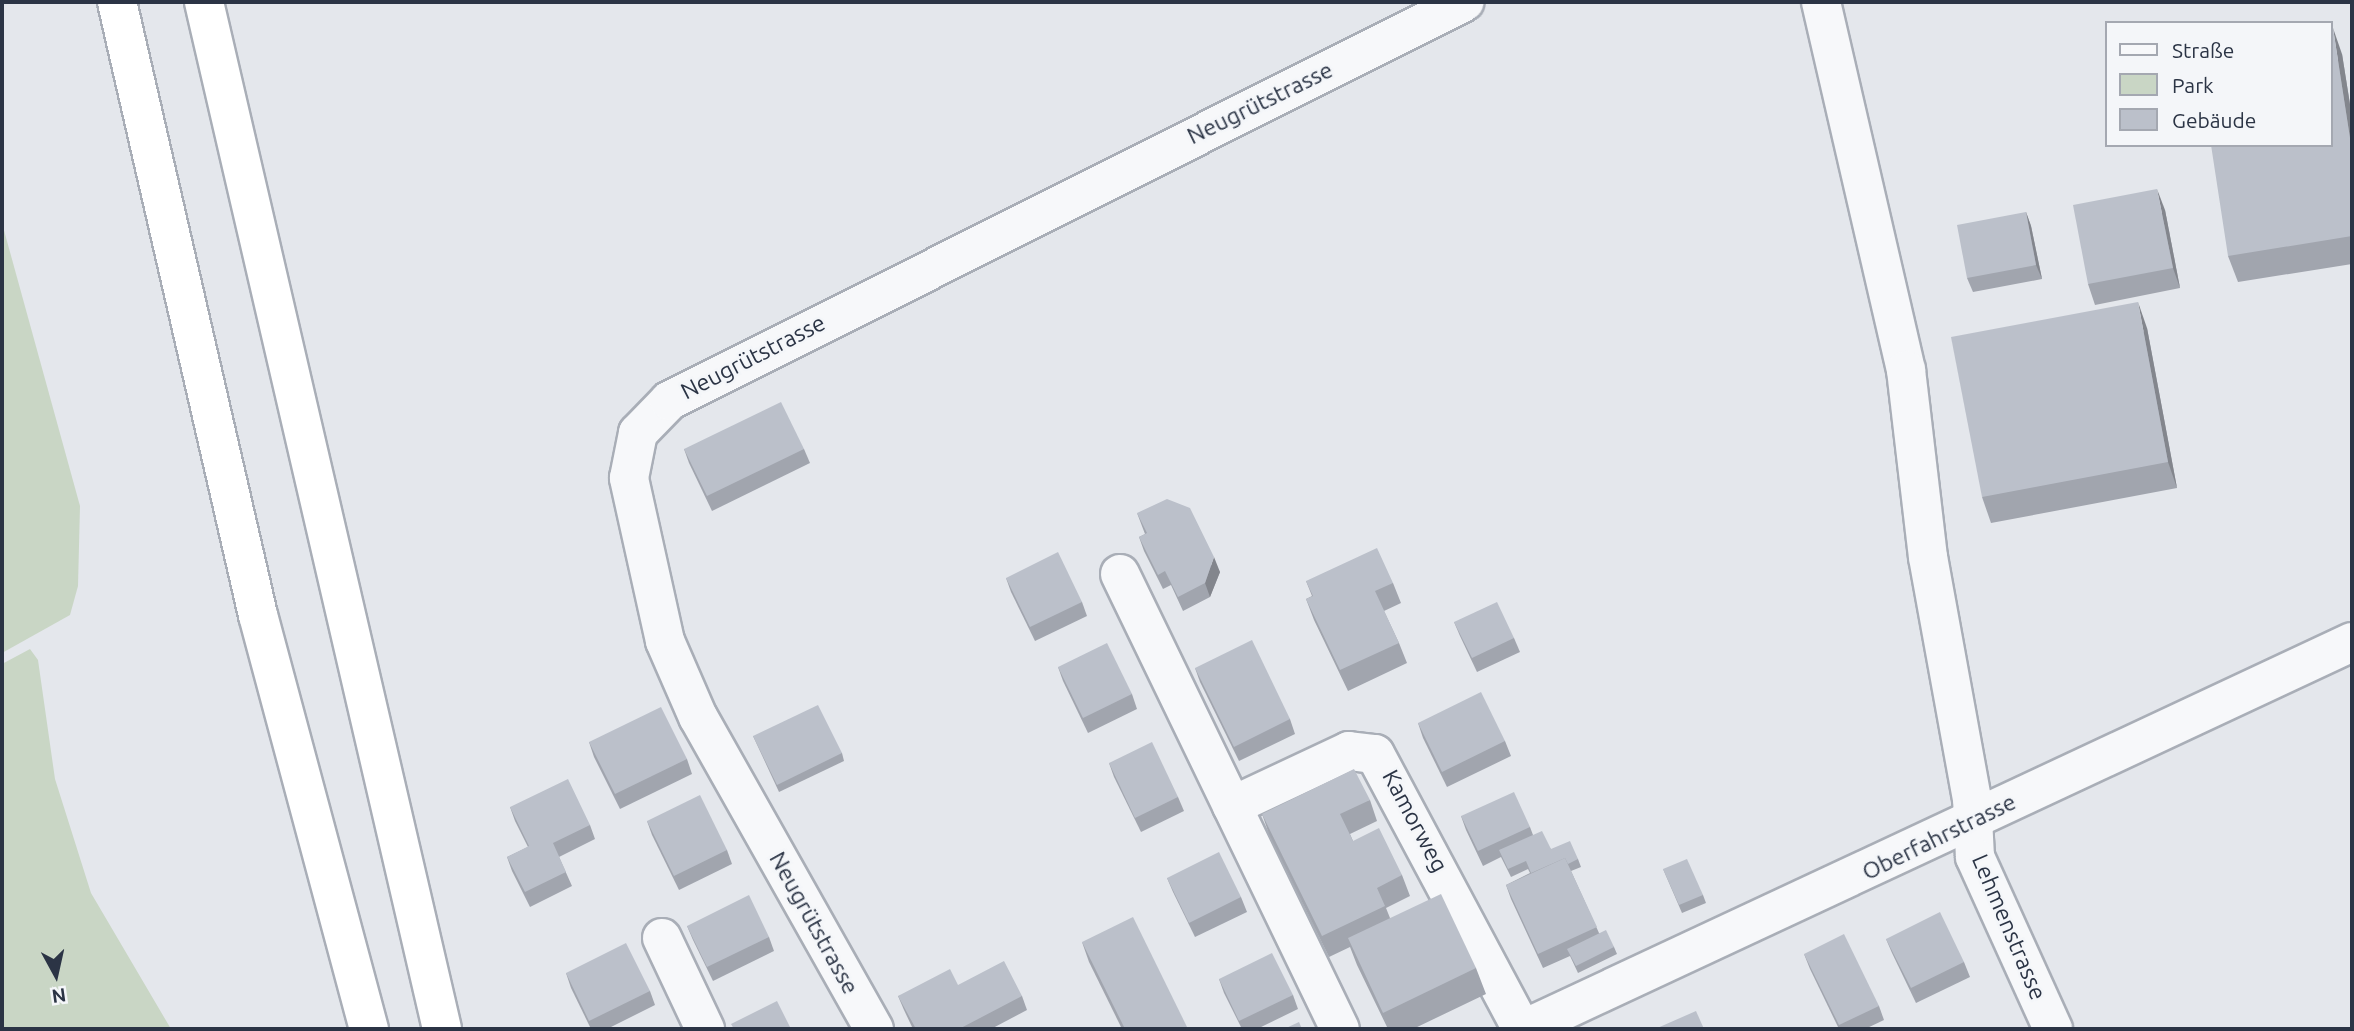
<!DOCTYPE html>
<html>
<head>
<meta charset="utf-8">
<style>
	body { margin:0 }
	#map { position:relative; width:2354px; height:1031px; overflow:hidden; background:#e4e7ec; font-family:Ubuntu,sans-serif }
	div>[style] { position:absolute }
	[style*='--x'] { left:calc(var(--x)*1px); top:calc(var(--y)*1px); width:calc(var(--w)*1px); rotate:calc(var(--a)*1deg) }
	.green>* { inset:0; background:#c9d6c5 }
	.roads { filter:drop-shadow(2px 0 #a9aeb7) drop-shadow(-2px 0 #a9aeb7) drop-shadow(0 2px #a9aeb7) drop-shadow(0 -2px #a9aeb7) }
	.minor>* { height:38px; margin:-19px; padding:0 19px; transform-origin:19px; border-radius:19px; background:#f7f8fa }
	.highway>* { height:38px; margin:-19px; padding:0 19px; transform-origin:19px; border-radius:19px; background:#fff }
	.wall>* { inset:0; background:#a1a5ae }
	.shaded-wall>* { inset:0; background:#83868d }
	.building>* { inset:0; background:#bbc0ca }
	span { translate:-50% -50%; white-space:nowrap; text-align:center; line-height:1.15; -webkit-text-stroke:5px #f4f6f9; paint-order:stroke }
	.street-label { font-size:23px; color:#2b3445 }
	.frame { position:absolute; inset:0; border:4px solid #2b3445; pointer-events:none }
	.legend { position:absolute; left:2105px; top:21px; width:228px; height:126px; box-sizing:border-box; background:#f4f6f9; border:2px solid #a4a8b1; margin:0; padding:9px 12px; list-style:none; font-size:21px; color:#2b3445 }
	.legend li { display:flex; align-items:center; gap:14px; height:35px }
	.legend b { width:35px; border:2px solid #a4a8b1 }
	.north { position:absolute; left:21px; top:940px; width:70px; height:70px; -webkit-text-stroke:5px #f4f6f9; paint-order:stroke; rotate:172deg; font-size:19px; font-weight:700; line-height:28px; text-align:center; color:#2b3445 }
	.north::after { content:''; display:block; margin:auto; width:24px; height:32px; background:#2b3445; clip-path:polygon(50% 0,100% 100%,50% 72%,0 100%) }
</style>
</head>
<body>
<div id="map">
	<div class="green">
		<div style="clip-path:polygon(2px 223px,80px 506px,78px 586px,70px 615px,2px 653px)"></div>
		<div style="clip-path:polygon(30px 649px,38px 660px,55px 779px,91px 893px,171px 1029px,2px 1029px,2px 664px)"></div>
	</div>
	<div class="roads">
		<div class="minor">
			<div style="--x:1821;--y:2;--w:378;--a:77"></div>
			<div style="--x:1906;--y:370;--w:188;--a:83.3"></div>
			<div style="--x:1928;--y:557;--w:245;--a:79.7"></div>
			<div style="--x:1972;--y:798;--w:59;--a:87.1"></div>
			<div style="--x:1975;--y:857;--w:189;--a:65.6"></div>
			<div style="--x:1120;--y:574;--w:505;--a:64.2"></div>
			<div style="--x:1232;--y:806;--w:129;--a:-25.2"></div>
			<div style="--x:1349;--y:751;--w:26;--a:7"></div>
			<div style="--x:1375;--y:754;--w:312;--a:61.9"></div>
			<div style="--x:662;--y:938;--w:101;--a:64.7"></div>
			<div style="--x:874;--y:1029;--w:358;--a:-119.4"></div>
			<div style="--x:698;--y:717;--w:83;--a:-113.5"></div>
			<div style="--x:665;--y:641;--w:167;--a:-102.5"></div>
			<div style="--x:629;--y:478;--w:46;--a:-78.7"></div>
			<div style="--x:638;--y:433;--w:45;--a:-45.9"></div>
			<div style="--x:669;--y:401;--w:890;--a:-26.65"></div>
			<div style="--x:1524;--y:1029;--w:914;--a:-25.05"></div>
		</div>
		<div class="highway">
			<div style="--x:117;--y:2;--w:629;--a:77.05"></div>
			<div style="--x:258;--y:615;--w:429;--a:75"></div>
			<div style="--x:204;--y:2;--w:1054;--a:76.95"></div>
		</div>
	</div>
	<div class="wall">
		<div style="clip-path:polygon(2342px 54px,2352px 117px,2352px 264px,2238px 282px,2228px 256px)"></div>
		<div style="clip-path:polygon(2165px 210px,2180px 288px,2095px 305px,2088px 284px)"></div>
		<div style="clip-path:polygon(2026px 212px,2031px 226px,2042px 279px,1973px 292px,1967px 278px)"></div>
		<div style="clip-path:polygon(2147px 328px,2177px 488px,1991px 523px,1982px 497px)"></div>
		<div style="clip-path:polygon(684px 449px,804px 449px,810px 463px,712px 511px,689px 463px)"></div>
		<div style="clip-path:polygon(1137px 513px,1220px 572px,1210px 597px,1183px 611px,1171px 585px,1163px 589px,1144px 551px,1139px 537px,1145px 534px)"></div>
		<div style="clip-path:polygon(1006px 578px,1082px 602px,1087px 616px,1035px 641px,1011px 592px)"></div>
		<div style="clip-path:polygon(1306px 581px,1393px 583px,1401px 603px,1384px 611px,1399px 643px,1407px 663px,1348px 691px,1314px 620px,1306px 599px,1312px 596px)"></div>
		<div style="clip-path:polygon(1454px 622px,1514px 638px,1520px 652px,1477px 672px,1460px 636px)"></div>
		<div style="clip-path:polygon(1058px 667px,1132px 694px,1137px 709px,1088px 733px,1063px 681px)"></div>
		<div style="clip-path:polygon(1195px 668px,1290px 719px,1295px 734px,1239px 761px,1200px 682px)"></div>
		<div style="clip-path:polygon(1418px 723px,1505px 741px,1511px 756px,1447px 787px,1423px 738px)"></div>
		<div style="clip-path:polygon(753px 736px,842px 753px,844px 761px,779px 792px)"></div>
		<div style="clip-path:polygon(589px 742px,687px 759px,692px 774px,620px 809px,594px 757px)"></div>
		<div style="clip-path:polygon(1109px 763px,1178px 797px,1184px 811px,1141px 832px,1114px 777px)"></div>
		<div style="clip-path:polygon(1370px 800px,1377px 821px,1350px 834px,1353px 841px,1402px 875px,1410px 896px,1386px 908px,1390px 918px,1476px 968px,1486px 994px,1413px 1029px,1388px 1029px,1357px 965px,1350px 947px,1329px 957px,1269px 834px,1262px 814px)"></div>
		<div style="clip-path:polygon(510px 807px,590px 825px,595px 839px,559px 857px,572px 886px,530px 907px,512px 871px,507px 857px,528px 847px,515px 821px)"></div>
		<div style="clip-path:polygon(1461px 816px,1530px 827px,1533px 835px,1551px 849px,1578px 859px,1581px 867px,1571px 871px,1599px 933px,1614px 947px,1617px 954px,1578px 973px,1570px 956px,1543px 968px,1511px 899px,1506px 885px,1530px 873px,1528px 869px,1511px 877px,1501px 857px,1483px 866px,1466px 830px)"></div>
		<div style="clip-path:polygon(647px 821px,727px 850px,732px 864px,679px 890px,652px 835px)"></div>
		<div style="clip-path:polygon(1663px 869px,1703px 895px,1706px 903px,1682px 913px)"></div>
		<div style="clip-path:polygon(1167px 878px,1241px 897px,1247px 912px,1195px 937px,1173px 892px)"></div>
		<div style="clip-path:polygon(687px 926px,769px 937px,774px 951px,713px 981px,693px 940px)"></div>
		<div style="clip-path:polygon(1886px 939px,1964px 962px,1970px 977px,1916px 1003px,1892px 953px)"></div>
		<div style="clip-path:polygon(1082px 942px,1188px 1029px,1122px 1029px,1089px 962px)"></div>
		<div style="clip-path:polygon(1804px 954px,1879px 1006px,1884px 1020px,1865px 1029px,1839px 1029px,1810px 969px)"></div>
		<div style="clip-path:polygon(566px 973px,650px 991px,655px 1005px,607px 1029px,591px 1029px,571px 988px)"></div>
		<div style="clip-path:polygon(1219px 979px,1293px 995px,1298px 1009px,1257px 1029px,1242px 1029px,1224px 993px)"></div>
		<div style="clip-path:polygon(958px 985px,1022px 996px,1027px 1010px,991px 1029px,913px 1029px,904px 1010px,898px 996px)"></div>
	</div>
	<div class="shaded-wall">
		<div style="clip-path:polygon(2333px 28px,2342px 54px,2352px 117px,2352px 151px)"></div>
		<div style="clip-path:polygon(2157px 189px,2165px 210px,2180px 288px,2173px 268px)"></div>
		<div style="clip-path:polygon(2026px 212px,2031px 226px,2042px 279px,2036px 265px)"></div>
		<div style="clip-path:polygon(2138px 302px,2147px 328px,2177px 488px,2168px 462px)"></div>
		<div style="clip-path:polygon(1214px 557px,1220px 572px,1210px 597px,1205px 583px)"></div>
	</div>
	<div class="building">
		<div style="clip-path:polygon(2331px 28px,2333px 28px,2352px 151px,2352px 236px,2228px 256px,2211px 145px,2331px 145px)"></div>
		<div style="clip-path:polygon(2157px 189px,2173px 268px,2088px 284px,2073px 205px)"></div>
		<div style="clip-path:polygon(2026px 212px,2036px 265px,1967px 278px,1957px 225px)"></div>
		<div style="clip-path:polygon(2138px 302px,2168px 462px,1982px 497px,1951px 337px)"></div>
		<div style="clip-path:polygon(781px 402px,804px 449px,707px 496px,684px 449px)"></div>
		<div style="clip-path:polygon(1167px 499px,1190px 508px,1214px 557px,1205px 583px,1178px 597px,1165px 571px,1158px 575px,1139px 537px,1147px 533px,1137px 513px)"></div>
		<div style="clip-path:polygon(1377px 548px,1393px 583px,1375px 591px,1399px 643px,1340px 670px,1306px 599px,1313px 596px,1306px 581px)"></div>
		<div style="clip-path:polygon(1058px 552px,1082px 602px,1030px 627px,1006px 578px)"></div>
		<div style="clip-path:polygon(1497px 602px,1514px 638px,1472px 658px,1454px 622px)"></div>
		<div style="clip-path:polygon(1252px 640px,1290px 719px,1234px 747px,1195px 668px)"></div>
		<div style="clip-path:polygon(1107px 643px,1132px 694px,1083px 718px,1058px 667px)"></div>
		<div style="clip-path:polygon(1481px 692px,1505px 741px,1442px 772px,1418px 723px)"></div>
		<div style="clip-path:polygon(818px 705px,842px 753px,777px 785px,753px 736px)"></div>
		<div style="clip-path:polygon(661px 707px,687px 759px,615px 794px,589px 742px)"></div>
		<div style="clip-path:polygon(1152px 742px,1178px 797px,1135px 818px,1109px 763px)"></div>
		<div style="clip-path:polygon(1354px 769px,1370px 800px,1340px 814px,1353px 841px,1379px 828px,1402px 875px,1377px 888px,1385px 906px,1322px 936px,1262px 814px)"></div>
		<div style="clip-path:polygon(568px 779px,590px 825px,553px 843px,566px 872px,525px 892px,507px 857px,529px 846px,510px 807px)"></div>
		<div style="clip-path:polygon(1514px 792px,1530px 827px,1478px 851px,1461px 816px)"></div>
		<div style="clip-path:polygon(700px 795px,727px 850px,674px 876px,647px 821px)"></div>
		<div style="clip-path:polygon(1542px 831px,1551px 849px,1570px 841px,1578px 859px,1568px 864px,1565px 858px,1531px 873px,1526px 861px,1508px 869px,1499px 850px)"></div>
		<div style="clip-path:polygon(1219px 852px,1241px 897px,1189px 923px,1167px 878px)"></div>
		<div style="clip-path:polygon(1565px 858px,1597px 927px,1538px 954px,1506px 885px)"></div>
		<div style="clip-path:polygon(1687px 859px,1703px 895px,1679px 905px,1663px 869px)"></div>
		<div style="clip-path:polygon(1441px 894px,1476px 968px,1383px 1013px,1348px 938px)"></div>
		<div style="clip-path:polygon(749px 895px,769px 937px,707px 967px,687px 926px)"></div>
		<div style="clip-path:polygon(1940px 912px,1964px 962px,1911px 988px,1886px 939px)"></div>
		<div style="clip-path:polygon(1133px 917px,1188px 1029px,1125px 1029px,1082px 942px)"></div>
		<div style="clip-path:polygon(1606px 930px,1614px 947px,1576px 966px,1567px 949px)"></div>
		<div style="clip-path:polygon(1844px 934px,1879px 1006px,1839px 1025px,1804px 954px)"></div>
		<div style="clip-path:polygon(626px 943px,650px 991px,589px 1021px,566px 973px)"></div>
		<div style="clip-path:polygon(1272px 953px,1293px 995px,1239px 1021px,1219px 979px)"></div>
		<div style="clip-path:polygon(1004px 961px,1022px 996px,959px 1029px,916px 1029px,898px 996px,950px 969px,958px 985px)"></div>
		<div style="clip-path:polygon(777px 1001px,791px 1029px,734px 1029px,731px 1024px)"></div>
		<div style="clip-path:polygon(1696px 1011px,1704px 1029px,1655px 1029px)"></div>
		<div style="clip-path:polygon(1299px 1022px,1302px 1029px,1284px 1029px)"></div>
	</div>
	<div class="street-label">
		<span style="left:1260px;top:103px;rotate:-26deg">Neugrütstrasse</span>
		<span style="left:753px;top:357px;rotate:-27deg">Neugrütstrasse</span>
		<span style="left:1415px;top:821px;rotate:62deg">Kamorweg</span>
		<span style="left:1939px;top:837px;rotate:-26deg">Oberfahrstrasse</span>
		<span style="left:814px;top:923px;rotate:61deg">Neugrütstrasse</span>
		<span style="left:2009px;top:927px;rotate:67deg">Lehmenstrasse</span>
	</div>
	<div class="frame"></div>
	<ul class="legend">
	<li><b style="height:9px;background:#f7f8fa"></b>Straße</li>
	<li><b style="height:19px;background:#c9d6c5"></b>Park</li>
	<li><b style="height:19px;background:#bbc0ca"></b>Gebäude</li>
	</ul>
	<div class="north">N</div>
</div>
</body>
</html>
